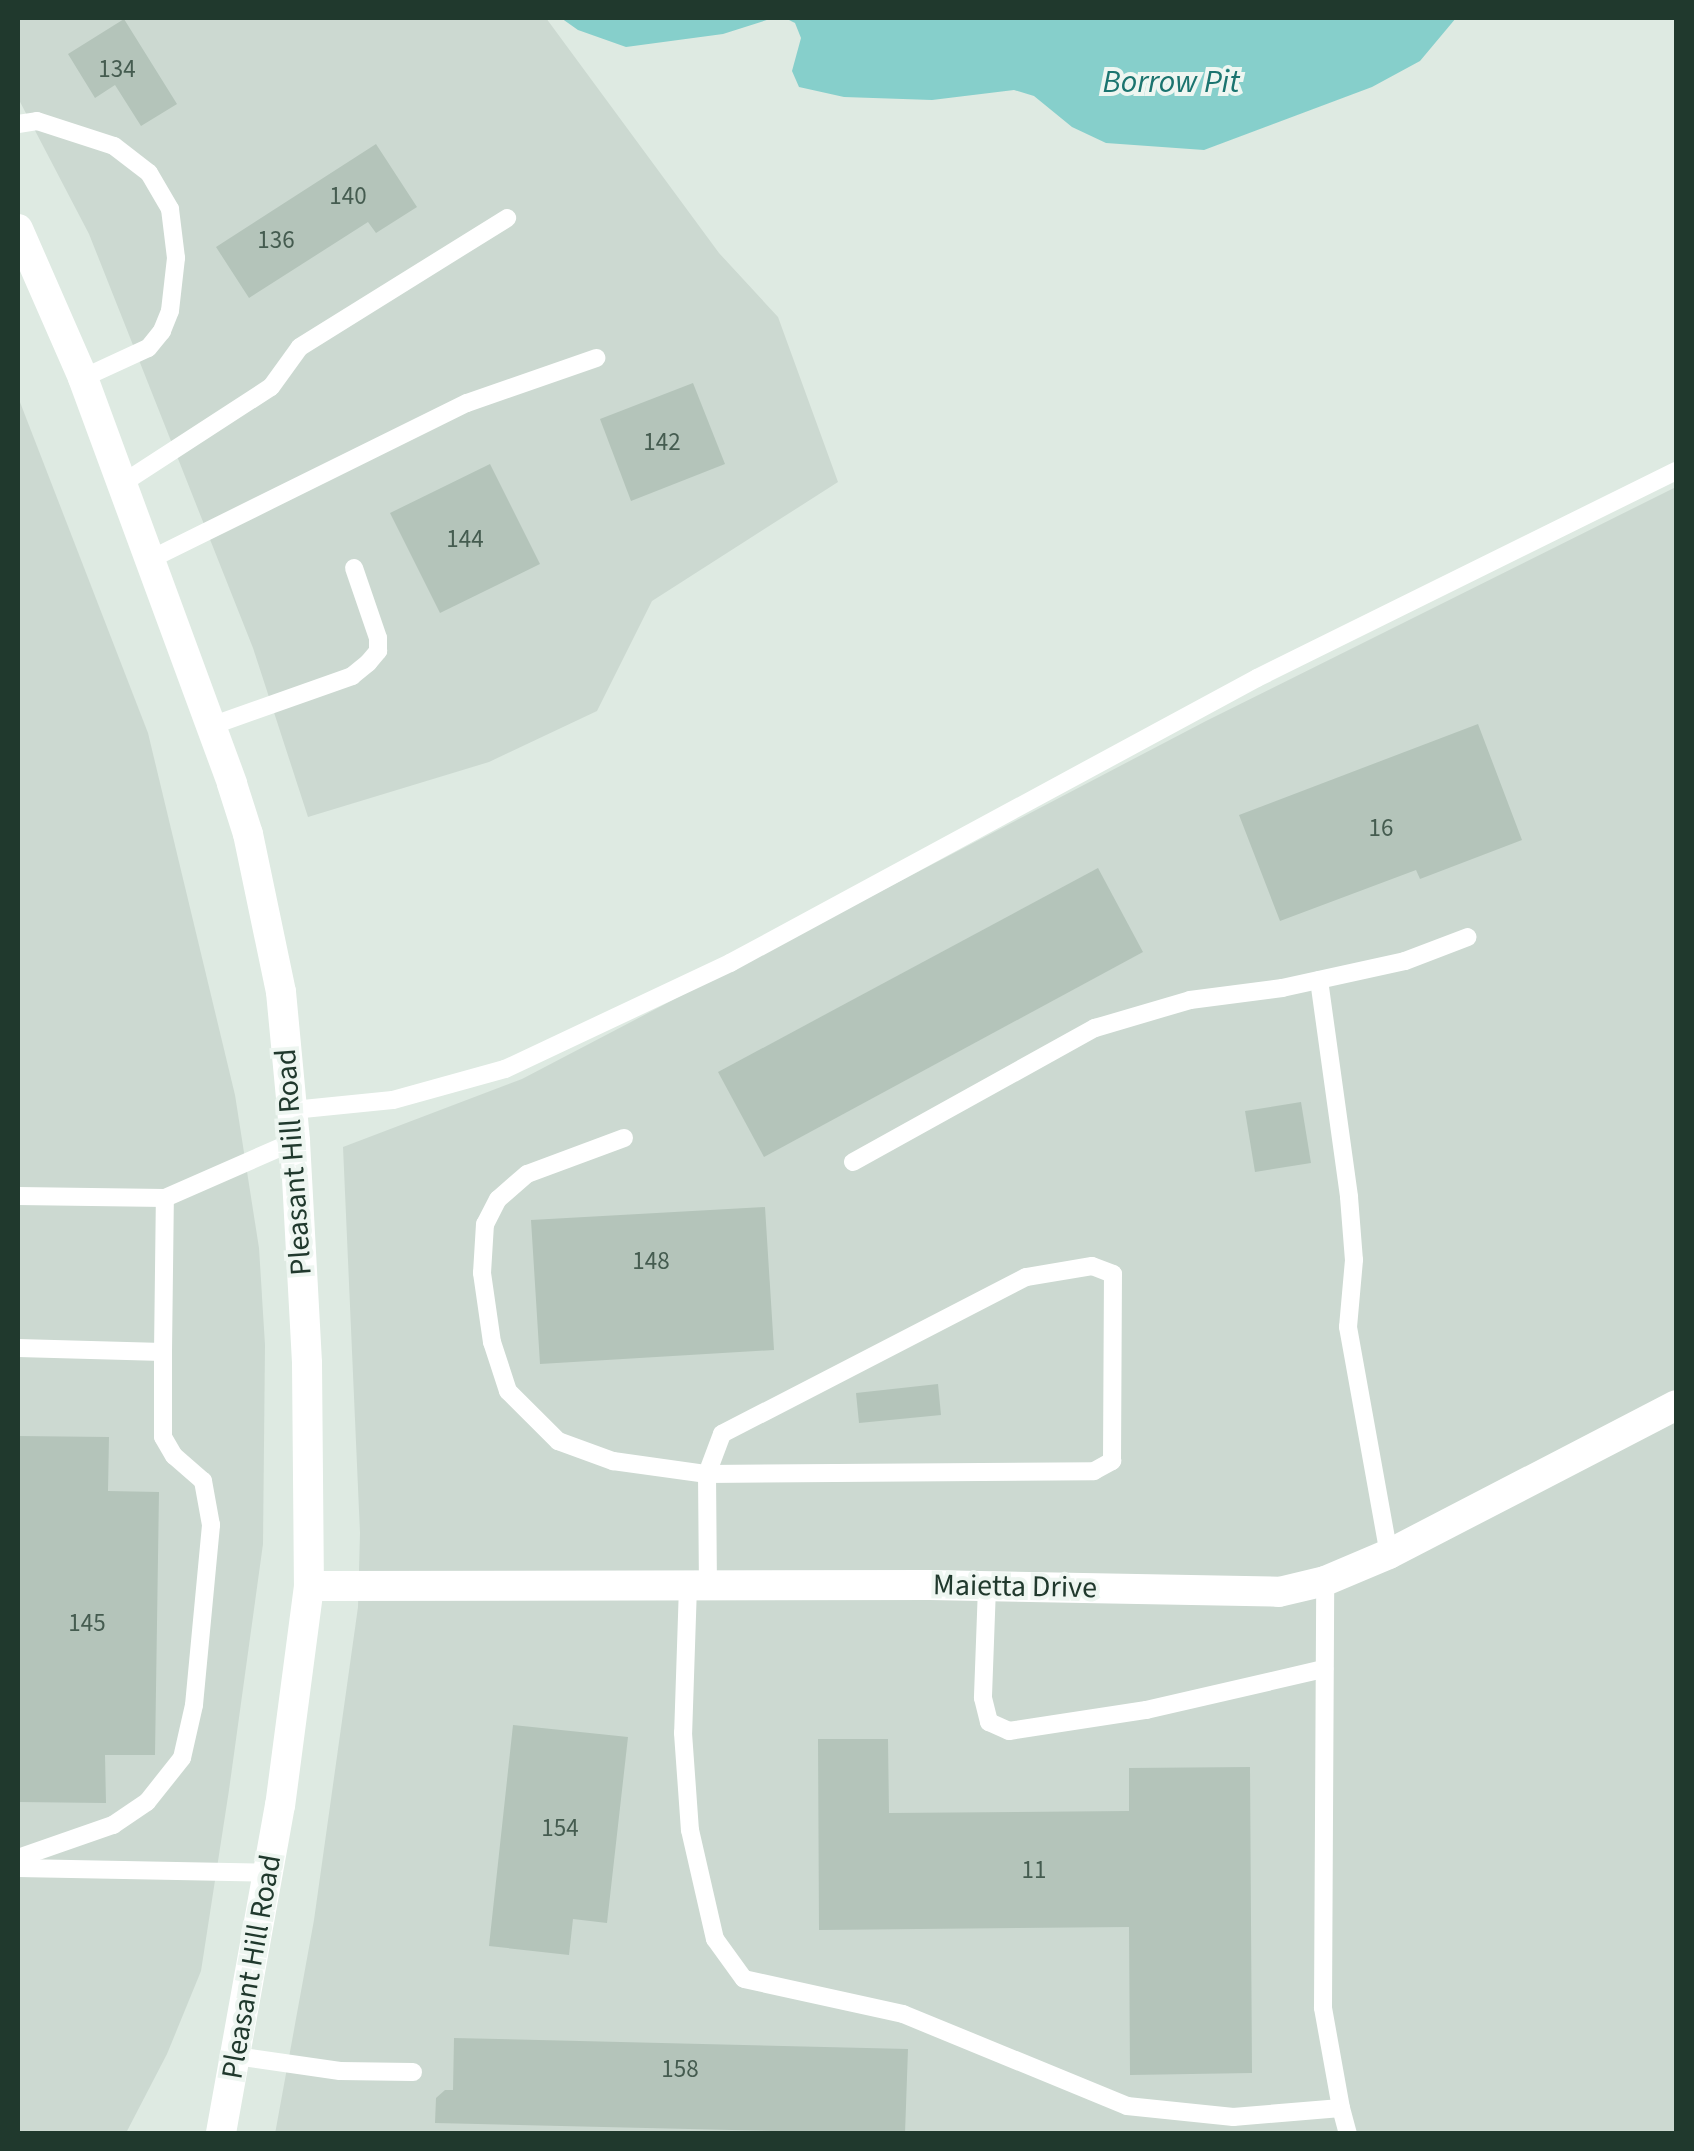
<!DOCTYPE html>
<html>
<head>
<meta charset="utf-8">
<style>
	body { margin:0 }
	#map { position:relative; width:1694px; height:2151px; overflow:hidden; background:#deeae2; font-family:"Source Sans 3",sans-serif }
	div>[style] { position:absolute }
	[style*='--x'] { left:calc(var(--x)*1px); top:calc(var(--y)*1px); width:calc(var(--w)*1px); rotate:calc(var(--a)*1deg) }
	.built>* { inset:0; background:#ccd9d1 }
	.water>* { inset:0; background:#86cfcb }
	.building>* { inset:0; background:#b4c4ba }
	.service>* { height:18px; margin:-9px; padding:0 9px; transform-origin:9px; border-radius:9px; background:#fff }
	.minor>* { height:30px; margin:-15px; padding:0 15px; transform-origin:15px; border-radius:15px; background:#fff }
	.tertiary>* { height:30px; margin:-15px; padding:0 15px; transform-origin:15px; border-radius:15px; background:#fff }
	span { translate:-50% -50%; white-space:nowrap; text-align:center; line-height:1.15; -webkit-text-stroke:8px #eef6f1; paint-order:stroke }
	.number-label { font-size:25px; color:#455c50 }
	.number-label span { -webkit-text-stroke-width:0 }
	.street-label { font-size:30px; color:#20392d }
	.water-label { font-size:32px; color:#1b746f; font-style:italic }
	.frame { position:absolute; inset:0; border:20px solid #20392d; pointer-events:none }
</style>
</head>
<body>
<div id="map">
	<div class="built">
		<div style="clip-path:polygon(18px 18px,546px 18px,719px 253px,778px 317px,838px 482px,652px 601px,597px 711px,489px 762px,308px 817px,253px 648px,89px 234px,18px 98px)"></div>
		<div style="clip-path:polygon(18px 397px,148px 733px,235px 1095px,259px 1248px,265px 1345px,263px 1544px,229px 1790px,201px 1971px,167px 2054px,126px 2133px,18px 2133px)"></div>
		<div style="clip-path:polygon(1676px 487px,1676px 2133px,275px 2134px,314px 1920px,358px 1607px,360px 1533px,343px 1147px,522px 1079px,1206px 721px)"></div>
	</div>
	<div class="water">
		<div style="clip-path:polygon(561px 18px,1456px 18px,1420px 61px,1372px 87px,1204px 150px,1106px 143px,1072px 127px,1034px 96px,1014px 90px,932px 100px,844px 97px,799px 87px,792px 71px,801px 38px,795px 23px,785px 18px,773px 18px,723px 34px,626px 47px,578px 30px)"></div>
	</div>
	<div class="building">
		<div style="clip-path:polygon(124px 19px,177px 104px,141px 126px,115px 85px,95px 98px,68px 54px)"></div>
		<div style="clip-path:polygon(376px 144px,417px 207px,376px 233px,368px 222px,249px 298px,216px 247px)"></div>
		<div style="clip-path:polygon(693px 383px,725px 464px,631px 501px,600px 419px)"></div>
		<div style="clip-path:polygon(490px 464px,540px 564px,440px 613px,390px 513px)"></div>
		<div style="clip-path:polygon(1478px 724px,1522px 840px,1420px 879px,1416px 870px,1280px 921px,1239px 815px)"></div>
		<div style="clip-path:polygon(1098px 868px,1143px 952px,764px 1157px,718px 1072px)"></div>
		<div style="clip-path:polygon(1301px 1102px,1311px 1163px,1255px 1172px,1245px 1111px)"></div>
		<div style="clip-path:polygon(765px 1207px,774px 1350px,540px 1364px,531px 1220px)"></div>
		<div style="clip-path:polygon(938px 1384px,941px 1415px,859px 1423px,856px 1393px)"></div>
		<div style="clip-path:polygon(18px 1436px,109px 1437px,108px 1491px,159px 1492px,155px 1755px,105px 1755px,106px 1803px,18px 1802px)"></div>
		<div style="clip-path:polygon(513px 1725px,628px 1737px,607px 1923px,573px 1919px,569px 1955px,489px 1946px)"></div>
		<div style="clip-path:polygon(818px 1739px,888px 1739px,889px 1813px,1129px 1811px,1129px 1768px,1250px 1767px,1252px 2073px,1130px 2075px,1129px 1927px,819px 1930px)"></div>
		<div style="clip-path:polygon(454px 2038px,908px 2049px,905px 2134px,435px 2123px,436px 2098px,445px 2090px,453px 2090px)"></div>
	</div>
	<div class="service">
		<div style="--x:18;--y:124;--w:19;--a:-9"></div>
		<div style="--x:37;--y:121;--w:81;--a:18"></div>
		<div style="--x:114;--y:146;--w:44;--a:37.6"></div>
		<div style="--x:149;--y:173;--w:42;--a:59.7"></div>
		<div style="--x:170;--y:209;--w:49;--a:83"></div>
		<div style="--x:176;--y:258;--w:53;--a:96.5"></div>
		<div style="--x:170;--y:311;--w:22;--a:112"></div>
		<div style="--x:162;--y:331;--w:22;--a:129"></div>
		<div style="--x:148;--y:348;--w:72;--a:155.2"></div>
		<div style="--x:123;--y:483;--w:176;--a:-33"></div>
		<div style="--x:271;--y:387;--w:49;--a:-54.1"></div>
		<div style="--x:300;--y:347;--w:244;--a:-31.9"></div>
		<div style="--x:151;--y:559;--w:352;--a:-26.3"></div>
		<div style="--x:467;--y:403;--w:137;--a:-19.2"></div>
		<div style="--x:211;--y:726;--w:150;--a:-19.5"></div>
		<div style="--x:352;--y:676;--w:21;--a:-39"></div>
		<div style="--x:368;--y:663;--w:16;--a:-50"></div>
		<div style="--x:378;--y:651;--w:13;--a:-90"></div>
		<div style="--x:378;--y:638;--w:74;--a:-108.9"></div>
		<div style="--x:1319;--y:980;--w:219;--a:82.1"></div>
		<div style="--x:1349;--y:1197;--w:63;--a:85.5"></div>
		<div style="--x:1354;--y:1260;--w:67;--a:95.1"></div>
		<div style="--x:1348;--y:1327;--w:231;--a:79.8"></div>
		<div style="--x:293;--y:1110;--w:100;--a:-5.7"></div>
		<div style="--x:393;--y:1100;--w:116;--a:-15.5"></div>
		<div style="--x:505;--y:1069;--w:249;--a:-25.2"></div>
		<div style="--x:730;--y:963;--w:599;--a:-28.4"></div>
		<div style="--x:1257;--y:678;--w:467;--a:-26.3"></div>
		<div style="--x:624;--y:1138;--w:103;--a:159.6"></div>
		<div style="--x:527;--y:1174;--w:38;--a:139"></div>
		<div style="--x:498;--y:1199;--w:28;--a:117"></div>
		<div style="--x:485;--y:1224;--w:49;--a:93.5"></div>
		<div style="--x:482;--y:1273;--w:70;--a:81.8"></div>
		<div style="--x:492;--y:1342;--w:52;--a:71.9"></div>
		<div style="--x:508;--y:1391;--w:71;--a:45"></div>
		<div style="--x:558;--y:1441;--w:59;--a:20"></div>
		<div style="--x:613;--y:1461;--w:95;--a:7.9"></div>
		<div style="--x:707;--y:1474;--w:387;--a:-0.4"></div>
		<div style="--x:1094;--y:1471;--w:21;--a:-29"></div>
		<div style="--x:1112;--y:1461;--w:187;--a:-89.7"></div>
		<div style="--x:1113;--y:1274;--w:22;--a:-159"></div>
		<div style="--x:1092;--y:1266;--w:67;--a:170.5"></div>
		<div style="--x:1026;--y:1277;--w:342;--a:152.7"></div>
		<div style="--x:722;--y:1434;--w:43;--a:110.6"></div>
		<div style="--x:707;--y:1474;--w:112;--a:89.5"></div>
		<div style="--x:853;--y:1162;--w:277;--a:-29"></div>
		<div style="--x:1095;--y:1028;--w:99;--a:-16.4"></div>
		<div style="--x:1190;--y:1000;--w:93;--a:-7.4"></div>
		<div style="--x:1282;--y:988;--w:126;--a:-12.4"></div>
		<div style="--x:1405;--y:961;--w:67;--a:-20.9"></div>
		<div style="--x:18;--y:1196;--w:147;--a:0.8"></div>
		<div style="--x:165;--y:1198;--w:142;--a:-23.7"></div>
		<div style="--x:18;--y:1348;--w:145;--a:1.6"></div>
		<div style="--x:163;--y:1352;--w:154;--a:-89.3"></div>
		<div style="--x:688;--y:1586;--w:147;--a:91.9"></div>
		<div style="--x:683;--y:1733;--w:97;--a:85.9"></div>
		<div style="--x:690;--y:1830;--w:112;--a:77.1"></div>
		<div style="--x:715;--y:1939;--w:49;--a:54.1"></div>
		<div style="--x:744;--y:1979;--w:163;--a:12.4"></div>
		<div style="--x:903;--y:2014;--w:242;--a:22.3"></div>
		<div style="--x:1127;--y:2106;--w:107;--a:5.9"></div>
		<div style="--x:1233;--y:2117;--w:108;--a:-4.8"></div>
		<div style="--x:1341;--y:2108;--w:102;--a:-100.2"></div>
		<div style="--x:1323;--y:2008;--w:427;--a:-89.7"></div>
		<div style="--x:987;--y:1587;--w:111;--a:92.1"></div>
		<div style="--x:983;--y:1698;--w:25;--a:76"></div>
		<div style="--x:989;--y:1722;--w:22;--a:24"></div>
		<div style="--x:1009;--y:1731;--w:139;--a:-8.7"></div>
		<div style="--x:1146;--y:1710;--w:183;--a:-13"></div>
		<div style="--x:18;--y:1858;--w:101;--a:-19.2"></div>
		<div style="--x:113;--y:1825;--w:41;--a:-34.1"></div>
		<div style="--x:147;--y:1802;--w:56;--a:-51.5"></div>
		<div style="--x:182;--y:1758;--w:54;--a:-77.2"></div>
		<div style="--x:194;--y:1705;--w:181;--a:-84.6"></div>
		<div style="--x:211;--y:1525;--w:45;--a:-100.3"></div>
		<div style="--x:203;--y:1481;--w:38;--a:-139"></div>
		<div style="--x:174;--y:1456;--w:22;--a:-120"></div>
		<div style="--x:163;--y:1437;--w:85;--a:-90"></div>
		<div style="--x:18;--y:1868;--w:251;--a:1.1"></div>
		<div style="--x:236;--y:2056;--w:105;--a:8.2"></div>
		<div style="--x:340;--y:2071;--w:73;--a:0.8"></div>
		<div style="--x:1341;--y:2108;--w:27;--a:75"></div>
	</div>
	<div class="minor">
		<div style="--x:309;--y:1586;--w:621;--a:-0.09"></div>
		<div style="--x:930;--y:1585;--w:349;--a:1.1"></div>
		<div style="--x:1279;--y:1592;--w:47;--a:-13.4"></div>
		<div style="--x:1325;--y:1581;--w:69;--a:-22.9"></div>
		<div style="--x:1389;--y:1554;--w:323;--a:-27.4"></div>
	</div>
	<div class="tertiary">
		<div style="--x:18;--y:229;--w:163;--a:66.4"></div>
		<div style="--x:83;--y:378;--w:432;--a:69.8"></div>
		<div style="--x:232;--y:784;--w:52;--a:72.3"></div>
		<div style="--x:248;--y:834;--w:161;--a:78.2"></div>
		<div style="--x:281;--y:992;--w:150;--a:84.6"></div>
		<div style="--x:295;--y:1141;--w:222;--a:86.9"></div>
		<div style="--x:307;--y:1363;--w:223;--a:89.5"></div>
		<div style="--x:309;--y:1586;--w:221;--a:97.5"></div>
		<div style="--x:280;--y:1805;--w:334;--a:100.2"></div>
	</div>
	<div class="number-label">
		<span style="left:117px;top:69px">134</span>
		<span style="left:348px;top:196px">140</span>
		<span style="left:276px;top:240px">136</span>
		<span style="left:662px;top:442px">142</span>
		<span style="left:465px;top:539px">144</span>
		<span style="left:1381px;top:828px">16</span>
		<span style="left:651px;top:1261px">148</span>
		<span style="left:87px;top:1623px">145</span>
		<span style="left:560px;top:1828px">154</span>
		<span style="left:1034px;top:1870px">11</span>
		<span style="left:680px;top:2069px">158</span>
	</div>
	<div class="street-label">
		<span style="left:294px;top:1162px;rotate:-94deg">Pleasant Hill Road</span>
		<span style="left:1015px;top:1587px;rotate:1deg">Maietta Drive</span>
		<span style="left:252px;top:1967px;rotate:-80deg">Pleasant Hill Road</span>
	</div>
	<div class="water-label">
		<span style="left:1171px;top:82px">Borrow Pit</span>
	</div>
	<div class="frame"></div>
</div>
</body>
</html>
